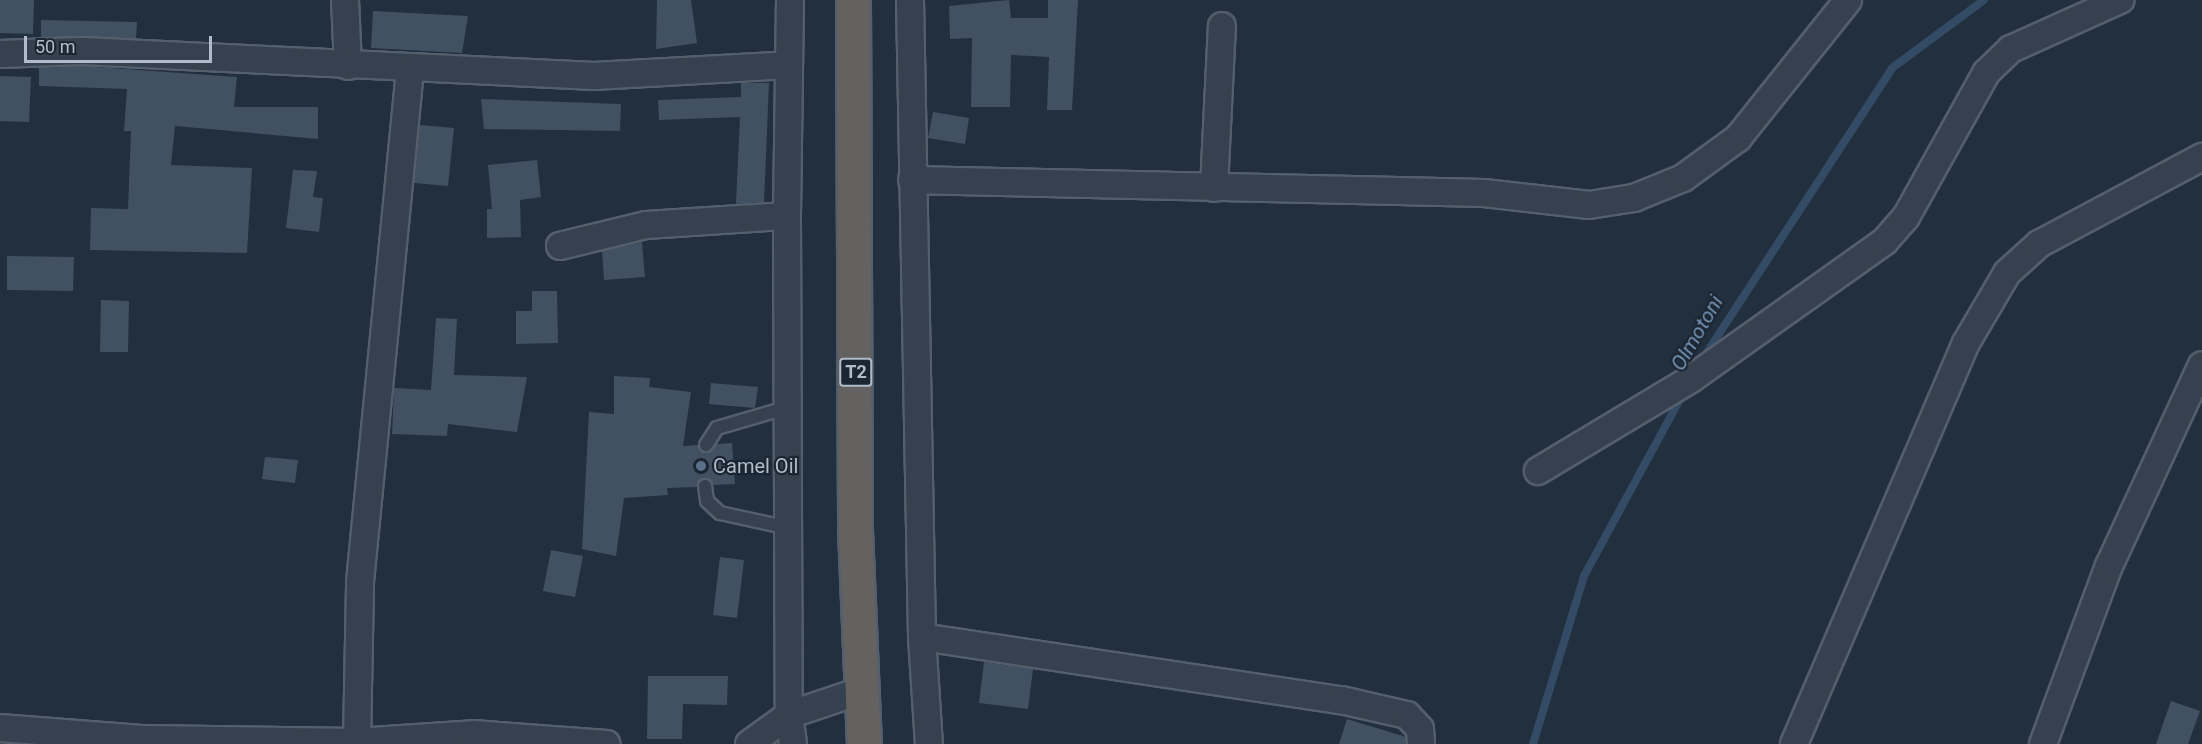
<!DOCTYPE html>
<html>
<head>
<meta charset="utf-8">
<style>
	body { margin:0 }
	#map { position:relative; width:2202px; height:744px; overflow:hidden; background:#212f3e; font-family:Roboto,sans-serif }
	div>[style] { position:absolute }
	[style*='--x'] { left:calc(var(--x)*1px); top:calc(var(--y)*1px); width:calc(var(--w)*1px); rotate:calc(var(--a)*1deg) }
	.stream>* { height:8px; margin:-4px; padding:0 4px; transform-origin:4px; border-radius:4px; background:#344b66 }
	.building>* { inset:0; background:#425162 }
	.roads { filter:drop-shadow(2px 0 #545e6c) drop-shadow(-2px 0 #545e6c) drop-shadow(0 2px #545e6c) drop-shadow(0 -2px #545e6c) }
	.service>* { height:12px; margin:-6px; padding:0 6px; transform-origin:6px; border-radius:6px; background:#35414e }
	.minor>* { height:26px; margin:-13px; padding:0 13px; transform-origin:13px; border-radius:13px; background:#35414e }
	.trunk>* { height:33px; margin:-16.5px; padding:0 16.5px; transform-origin:16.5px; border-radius:16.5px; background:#646260 }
	.dots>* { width:16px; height:16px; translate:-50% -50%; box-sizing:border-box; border:3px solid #1b2633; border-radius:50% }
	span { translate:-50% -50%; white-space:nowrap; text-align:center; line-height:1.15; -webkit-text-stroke:4.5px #1b2633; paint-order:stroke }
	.shield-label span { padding:2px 4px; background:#1b2633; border:2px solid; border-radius:4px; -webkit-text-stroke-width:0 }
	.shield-label { font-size:18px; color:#b1bbc9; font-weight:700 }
	.poi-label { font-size:20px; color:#b1bbc9 }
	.left { translate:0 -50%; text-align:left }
	.water-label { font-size:21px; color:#7693b3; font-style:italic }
	.scale { position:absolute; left:24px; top:36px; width:188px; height:27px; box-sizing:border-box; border:3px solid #b1bbc9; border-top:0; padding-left:8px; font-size:18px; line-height:21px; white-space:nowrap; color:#b1bbc9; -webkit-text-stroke:4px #1b2633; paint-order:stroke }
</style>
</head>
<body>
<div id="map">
	<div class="stream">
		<div style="--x:1702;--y:360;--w:348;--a:-56.9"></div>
		<div style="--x:1892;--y:68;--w:114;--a:-36.5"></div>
		<div style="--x:1533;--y:744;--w:176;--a:-73.1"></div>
		<div style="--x:1584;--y:576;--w:207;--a:-61.5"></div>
	</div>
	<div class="building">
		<div style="clip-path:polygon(0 0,34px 0,33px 34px,0 33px)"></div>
		<div style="clip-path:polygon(657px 0,691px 0,697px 43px,656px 49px)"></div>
		<div style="clip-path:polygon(1009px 0,1011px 18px,1048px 18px,1048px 0,1078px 0,1072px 110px,1047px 110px,1049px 57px,1011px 55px,1010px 107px,971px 107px,972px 38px,950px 39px,949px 6px)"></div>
		<div style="clip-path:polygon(373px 11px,468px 16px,462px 53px,371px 48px)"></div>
		<div style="clip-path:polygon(41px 20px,137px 22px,136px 39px,41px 38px)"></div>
		<div style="clip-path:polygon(82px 66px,237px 77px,234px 107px,318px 107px,318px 139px,175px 126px,171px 165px,252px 168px,247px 253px,90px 250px,91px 208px,128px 209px,131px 131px,124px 131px,127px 89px,39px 86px,39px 68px)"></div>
		<div style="clip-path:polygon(0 76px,31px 77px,29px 122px,0 121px)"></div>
		<div style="clip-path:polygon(741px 83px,769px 83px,764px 202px,736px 204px,740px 117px,659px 120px,658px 100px,741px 97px)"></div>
		<div style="clip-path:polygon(481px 99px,621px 104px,620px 131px,484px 129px)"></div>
		<div style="clip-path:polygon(933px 112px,969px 118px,965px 144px,928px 138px)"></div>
		<div style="clip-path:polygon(420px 125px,454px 128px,448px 186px,414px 183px)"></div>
		<div style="clip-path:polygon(537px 160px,541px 197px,520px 200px,521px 237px,487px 238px,487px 209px,492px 209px,488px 165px)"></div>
		<div style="clip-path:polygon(293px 170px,317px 171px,313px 197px,323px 198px,319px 232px,286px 228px)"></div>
		<div style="clip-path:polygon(642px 242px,645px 277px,604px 280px,602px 251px)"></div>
		<div style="clip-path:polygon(7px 256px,74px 257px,73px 291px,7px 290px)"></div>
		<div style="clip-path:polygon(532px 291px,557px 291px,558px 343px,516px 344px,516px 311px,532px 311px)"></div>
		<div style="clip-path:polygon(101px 300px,129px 301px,128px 352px,100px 352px)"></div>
		<div style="clip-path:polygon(436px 318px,457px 319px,454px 375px,527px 377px,517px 432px,448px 424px,447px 436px,392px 434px,394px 388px,431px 390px)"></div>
		<div style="clip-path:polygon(614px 376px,650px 378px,649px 387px,691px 392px,683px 446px,698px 445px,706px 453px,717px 444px,732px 443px,735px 484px,713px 485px,704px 478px,697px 487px,667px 488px,668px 495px,624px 498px,616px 556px,582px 549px,589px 412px,614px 414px)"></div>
		<div style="clip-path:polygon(711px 383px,758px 387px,755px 408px,709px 404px)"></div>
		<div style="clip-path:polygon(265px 457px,298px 460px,295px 483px,262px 479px)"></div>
		<div style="clip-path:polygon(551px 550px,583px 556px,575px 597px,543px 591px)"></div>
		<div style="clip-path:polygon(720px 557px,744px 560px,737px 618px,713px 615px)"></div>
		<div style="clip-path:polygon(984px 662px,1033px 669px,1028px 709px,979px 703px)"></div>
		<div style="clip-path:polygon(648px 676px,728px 676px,727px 705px,683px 704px,682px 739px,647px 739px)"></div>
		<div style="clip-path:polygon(2171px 701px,2200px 711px,2188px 744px,2156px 744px)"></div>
		<div style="clip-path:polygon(1347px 719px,1406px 737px,1406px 744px,1339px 744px)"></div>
	</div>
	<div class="roads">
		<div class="service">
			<div style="--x:706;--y:445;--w:20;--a:-57"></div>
			<div style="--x:717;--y:428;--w:75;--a:-16.3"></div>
			<div style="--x:705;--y:486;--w:15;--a:82"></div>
			<div style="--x:707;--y:501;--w:18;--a:43"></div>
			<div style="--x:720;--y:513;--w:71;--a:12.3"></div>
		</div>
		<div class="minor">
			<div style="--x:345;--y:0;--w:66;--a:87.4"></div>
			<div style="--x:790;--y:0;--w:216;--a:90.8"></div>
			<div style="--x:787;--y:216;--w:499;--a:89.8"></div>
			<div style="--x:789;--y:715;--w:29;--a:82"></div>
			<div style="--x:910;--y:0;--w:637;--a:88.92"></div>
			<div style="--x:922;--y:637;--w:107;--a:86.3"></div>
			<div style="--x:0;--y:54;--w:82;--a:-2.1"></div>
			<div style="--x:82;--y:51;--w:513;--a:2.8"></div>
			<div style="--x:594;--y:76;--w:195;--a:-3.2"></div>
			<div style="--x:912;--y:180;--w:572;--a:1.3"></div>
			<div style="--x:1484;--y:193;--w:106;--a:6.5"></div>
			<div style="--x:1589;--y:205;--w:46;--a:-8.8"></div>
			<div style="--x:1634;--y:198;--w:53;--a:-22.2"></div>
			<div style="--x:1683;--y:178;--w:68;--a:-36"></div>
			<div style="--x:1738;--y:138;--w:176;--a:-51.4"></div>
			<div style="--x:1214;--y:188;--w:162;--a:-87.2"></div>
			<div style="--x:560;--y:246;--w:89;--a:-13.7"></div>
			<div style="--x:646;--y:225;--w:141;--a:-3.7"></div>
			<div style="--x:1538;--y:471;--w:179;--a:-31"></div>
			<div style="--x:1691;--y:379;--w:238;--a:-35.4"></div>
			<div style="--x:1885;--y:241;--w:32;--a:-49"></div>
			<div style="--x:1906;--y:217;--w:165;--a:-60.9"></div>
			<div style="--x:1986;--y:73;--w:35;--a:-44"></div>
			<div style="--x:2011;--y:49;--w:120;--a:-24.2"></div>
			<div style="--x:922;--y:637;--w:424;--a:8.6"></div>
			<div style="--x:1341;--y:700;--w:68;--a:12.8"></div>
			<div style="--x:1407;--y:715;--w:19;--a:47"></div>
			<div style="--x:1420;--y:729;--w:15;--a:86"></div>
			<div style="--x:0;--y:728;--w:142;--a:4.4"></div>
			<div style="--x:142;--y:739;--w:215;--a:0.8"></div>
			<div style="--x:357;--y:742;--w:116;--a:-3.9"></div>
			<div style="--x:473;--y:734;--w:134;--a:4.3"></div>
			<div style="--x:357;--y:742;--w:160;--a:-88.9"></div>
			<div style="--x:360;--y:582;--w:514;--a:-84.42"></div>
			<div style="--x:749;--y:744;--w:49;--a:-35.9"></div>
			<div style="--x:789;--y:715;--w:75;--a:-18.7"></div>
			<div style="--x:1794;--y:744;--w:436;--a:-66.8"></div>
			<div style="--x:1966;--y:343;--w:81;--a:-59.6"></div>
			<div style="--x:2007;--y:273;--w:43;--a:-42.2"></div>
			<div style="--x:2039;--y:244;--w:185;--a:-28.1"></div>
			<div style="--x:2043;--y:744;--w:190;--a:-69.7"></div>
			<div style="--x:2109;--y:566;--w:221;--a:-65.2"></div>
		</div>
		<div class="trunk">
			<div style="--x:853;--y:0;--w:530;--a:89.78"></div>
			<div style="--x:855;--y:530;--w:214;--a:87.6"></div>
		</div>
	</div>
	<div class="dots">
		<div style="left:701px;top:466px;background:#5c6f8a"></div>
	</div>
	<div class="shield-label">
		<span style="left:856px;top:372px">T2</span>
	</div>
	<div class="poi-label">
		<span class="left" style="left:713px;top:466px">Camel Oil</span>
	</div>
	<div class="water-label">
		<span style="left:1697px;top:333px;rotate:-60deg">Olmotoni</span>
	</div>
	<div class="scale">50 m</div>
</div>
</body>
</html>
